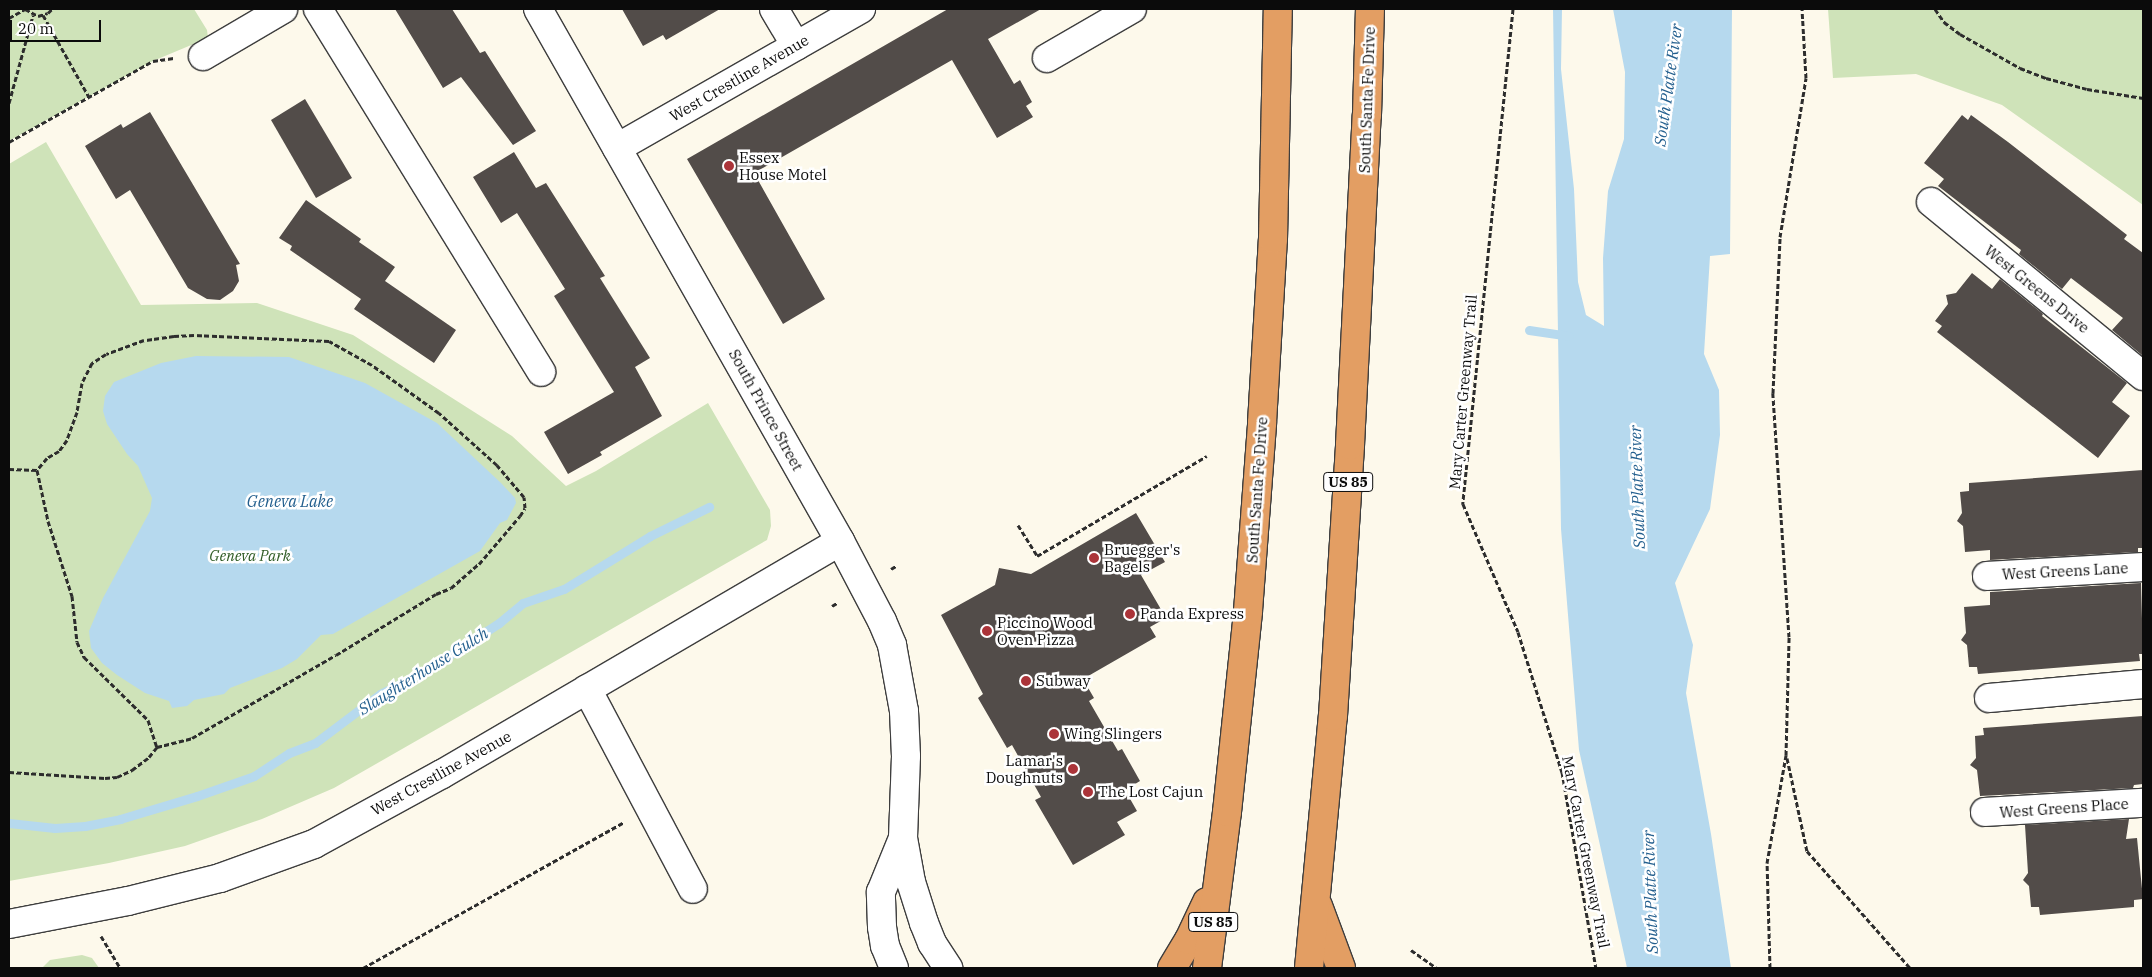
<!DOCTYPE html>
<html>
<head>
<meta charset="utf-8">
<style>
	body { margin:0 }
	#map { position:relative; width:2152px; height:977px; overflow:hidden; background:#fdf9eb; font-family:"IBM Plex Serif",serif }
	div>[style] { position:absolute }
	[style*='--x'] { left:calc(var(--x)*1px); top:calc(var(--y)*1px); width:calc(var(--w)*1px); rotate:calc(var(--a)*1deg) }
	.green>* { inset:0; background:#cfe3b9 }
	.water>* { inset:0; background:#b6d9ee }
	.stream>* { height:9px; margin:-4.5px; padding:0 4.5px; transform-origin:4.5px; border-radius:4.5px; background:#b6d9ee }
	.building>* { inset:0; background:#524c49 }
	.path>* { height:3px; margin-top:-1.5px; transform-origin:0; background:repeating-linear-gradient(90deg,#2d2d2d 0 5px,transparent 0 7.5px) }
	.roads { filter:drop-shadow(1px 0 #3e3e3e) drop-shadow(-1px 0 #3e3e3e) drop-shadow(0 1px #3e3e3e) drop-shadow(0 -1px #3e3e3e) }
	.minor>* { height:28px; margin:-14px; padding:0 14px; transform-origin:14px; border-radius:14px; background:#fff }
	.highway>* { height:28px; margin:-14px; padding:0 14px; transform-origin:14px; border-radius:14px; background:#e39e63 }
	.dots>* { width:14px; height:14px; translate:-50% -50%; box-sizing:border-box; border:2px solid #fff; border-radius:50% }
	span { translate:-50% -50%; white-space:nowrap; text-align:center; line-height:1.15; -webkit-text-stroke:5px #fff; paint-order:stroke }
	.shield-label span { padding:1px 4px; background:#fff; border:1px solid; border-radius:4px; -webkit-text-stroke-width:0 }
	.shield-label { font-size:14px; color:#0b0b0b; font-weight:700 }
	.street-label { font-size:15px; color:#0b0b0b }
	.poi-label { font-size:15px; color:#0b0b0b }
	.left { translate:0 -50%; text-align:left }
	.right { translate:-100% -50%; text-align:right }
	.park-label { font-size:15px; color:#2f5b24; font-style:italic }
	.water-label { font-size:16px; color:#235f8e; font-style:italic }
	.frame { position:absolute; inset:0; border:10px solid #0b0b0b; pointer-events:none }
	.scale { position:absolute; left:10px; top:20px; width:91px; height:22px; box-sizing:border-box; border:2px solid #0b0b0b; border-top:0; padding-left:6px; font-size:15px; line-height:18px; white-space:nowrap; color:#0b0b0b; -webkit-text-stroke:4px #fff; paint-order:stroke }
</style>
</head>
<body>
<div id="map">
	<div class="green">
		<div style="clip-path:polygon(9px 9px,194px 9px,207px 30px,208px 38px,153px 61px,9px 141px)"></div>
		<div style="clip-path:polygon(1828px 9px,2143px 9px,2143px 205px,2002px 105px,1916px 74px,1833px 78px)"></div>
		<div style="clip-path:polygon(46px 142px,141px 305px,257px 303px,353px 335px,512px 436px,566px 486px,596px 471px,708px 403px,770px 510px,771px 526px,767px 540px,334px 788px,262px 819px,185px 846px,109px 863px,9px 881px,9px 164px)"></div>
		<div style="clip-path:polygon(82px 955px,92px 958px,99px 968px,42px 968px,50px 960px)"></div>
	</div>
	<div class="water">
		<div style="clip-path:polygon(1553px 9px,1562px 9px,1561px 69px,1574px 189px,1578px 282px,1586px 315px,1604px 326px,1603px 258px,1608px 191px,1624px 139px,1625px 72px,1613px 9px,1732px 9px,1730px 254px,1710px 256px,1704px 354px,1719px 390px,1720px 435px,1710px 509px,1675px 583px,1693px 645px,1686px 693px,1711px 834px,1731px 968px,1627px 968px,1579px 750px,1561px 529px)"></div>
		<div style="clip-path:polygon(196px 356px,289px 357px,365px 383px,437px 423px,501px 483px,515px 498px,516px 503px,507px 520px,500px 523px,480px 551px,333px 634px,321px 635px,297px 659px,282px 668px,230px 688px,224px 694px,194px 700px,187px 706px,172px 708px,169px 701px,145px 693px,117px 675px,102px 663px,91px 648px,89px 631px,103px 598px,150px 511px,152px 498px,138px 466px,127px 454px,107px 424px,103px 411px,105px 396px,114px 382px,161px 363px)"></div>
	</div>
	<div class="stream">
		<div style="--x:1529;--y:330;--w:40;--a:8.5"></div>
		<div style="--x:9;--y:823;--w:46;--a:6.2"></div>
		<div style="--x:55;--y:828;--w:30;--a:-4"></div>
		<div style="--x:85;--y:826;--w:36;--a:-11"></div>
		<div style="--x:120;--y:819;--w:80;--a:-16.6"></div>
		<div style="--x:197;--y:796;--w:60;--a:-19.3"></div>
		<div style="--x:254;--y:776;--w:42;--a:-33.3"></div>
		<div style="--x:289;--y:753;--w:28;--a:-21"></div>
		<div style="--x:315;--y:743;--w:81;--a:-37"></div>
		<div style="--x:380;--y:694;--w:47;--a:-26.6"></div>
		<div style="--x:422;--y:673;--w:92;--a:-33"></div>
		<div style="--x:499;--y:623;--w:31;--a:-40"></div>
		<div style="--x:523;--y:603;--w:43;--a:-18.9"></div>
		<div style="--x:564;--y:589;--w:101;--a:-31.6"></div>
		<div style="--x:650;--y:536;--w:66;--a:-26.2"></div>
	</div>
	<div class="building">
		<div style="clip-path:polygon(395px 9px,452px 9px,480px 53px,485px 51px,536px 131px,513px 145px,461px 77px,443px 88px)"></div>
		<div style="clip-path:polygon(622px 9px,720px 9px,666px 40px,663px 35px,643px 46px)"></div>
		<div style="clip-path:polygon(948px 9px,1041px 9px,988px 39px,1014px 84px,1020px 80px,1032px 102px,1026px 106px,1033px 117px,997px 138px,952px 60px,754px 173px,825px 299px,783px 324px,687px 159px)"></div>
		<div style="clip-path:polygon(305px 99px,352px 178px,316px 198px,271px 120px)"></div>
		<div style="clip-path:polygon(150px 112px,240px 264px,236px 265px,239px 281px,233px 291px,220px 300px,207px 299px,188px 288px,130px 190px,116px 199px,85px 146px,121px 124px,123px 128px)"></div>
		<div style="clip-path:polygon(1962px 115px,1968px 120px,1971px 115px,2008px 142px,2127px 235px,2124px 239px,2143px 253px,2143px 356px,2112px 330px,2123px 318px,2071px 278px,2062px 289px,2019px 254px,2021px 250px,1938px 186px,1944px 179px,1924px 163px)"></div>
		<div style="clip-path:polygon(514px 152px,536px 188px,546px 183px,605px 276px,600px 278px,650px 358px,635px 367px,662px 416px,600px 452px,602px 455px,568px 474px,544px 432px,614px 392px,554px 296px,565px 289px,517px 213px,501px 223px,473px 177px)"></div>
		<div style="clip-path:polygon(306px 200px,361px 239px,359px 242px,395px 267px,385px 281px,456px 330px,434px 363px,354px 309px,361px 299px,290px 250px,292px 246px,279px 238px)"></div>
		<div style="clip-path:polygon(1972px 273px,1992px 289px,2000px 279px,2043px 314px,2042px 316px,2127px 383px,2112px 402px,2130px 416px,2098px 458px,1937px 332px,1942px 326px,1935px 321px,1948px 304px,1946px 295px,1956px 293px)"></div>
		<div style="clip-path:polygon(2143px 470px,2143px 548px,2138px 548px,2138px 552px,1990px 560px,1990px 550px,1965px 552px,1963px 526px,1957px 521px,1962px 513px,1960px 492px,1969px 491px,1969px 483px)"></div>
		<div style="clip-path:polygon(1136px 513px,1165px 562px,1141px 575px,1166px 618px,1150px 627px,1156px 637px,1083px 679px,1094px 698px,1089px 701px,1118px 751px,1122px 749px,1140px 781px,1125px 790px,1137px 811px,1117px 822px,1125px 835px,1073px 865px,1035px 800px,1041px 797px,1012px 745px,1007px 748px,978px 698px,983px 694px,941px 615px,995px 585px,999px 568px,1031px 574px)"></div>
		<div style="clip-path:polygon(2141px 583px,2143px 654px,2139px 654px,2140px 661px,1978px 674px,1977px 667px,1969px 667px,1967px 645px,1961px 640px,1966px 633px,1964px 607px,1990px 605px,1990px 592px)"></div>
		<div style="clip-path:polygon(2143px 716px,2143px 784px,2134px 785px,2133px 788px,1980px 796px,1977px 770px,1970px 765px,1976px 758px,1975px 736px,1984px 735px,1983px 728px)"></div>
		<div style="clip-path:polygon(2129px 819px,2126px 839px,2137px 838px,2143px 899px,2134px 900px,2134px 907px,2040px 915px,2039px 907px,2031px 907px,2029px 886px,2023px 880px,2028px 873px,2025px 825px)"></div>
	</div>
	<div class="path">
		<div style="--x:25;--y:9;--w:15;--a:28"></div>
		<div style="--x:38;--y:16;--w:10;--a:-17"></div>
		<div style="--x:48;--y:13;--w:6;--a:-45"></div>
		<div style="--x:1513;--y:9;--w:498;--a:95.8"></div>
		<div style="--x:1463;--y:504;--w:139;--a:66.7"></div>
		<div style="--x:1518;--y:632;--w:147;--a:72.6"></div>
		<div style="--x:1562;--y:772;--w:199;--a:80.2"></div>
		<div style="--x:1935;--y:9;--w:16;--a:55"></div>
		<div style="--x:1944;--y:22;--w:20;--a:37"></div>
		<div style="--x:1960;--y:34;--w:69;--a:29.5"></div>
		<div style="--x:2020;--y:68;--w:28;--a:21"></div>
		<div style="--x:2046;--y:78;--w:42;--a:15"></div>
		<div style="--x:2087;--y:89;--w:57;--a:9.1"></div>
		<div style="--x:43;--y:15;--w:94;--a:60.7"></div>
		<div style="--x:9;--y:18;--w:18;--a:-29"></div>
		<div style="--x:9;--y:103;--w:91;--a:-74.7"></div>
		<div style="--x:9;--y:142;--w:165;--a:-29.4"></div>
		<div style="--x:153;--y:61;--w:21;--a:-8"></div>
		<div style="--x:9;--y:469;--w:28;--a:2"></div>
		<div style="--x:1018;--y:525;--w:36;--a:58"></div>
		<div style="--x:1037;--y:556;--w:197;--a:-30.5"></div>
		<div style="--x:891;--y:569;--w:6;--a:-31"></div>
		<div style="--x:832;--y:606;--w:6;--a:-31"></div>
		<div style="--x:1787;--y:758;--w:95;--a:77.9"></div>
		<div style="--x:1807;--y:851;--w:156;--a:48.6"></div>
		<div style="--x:9;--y:772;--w:96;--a:3.6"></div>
		<div style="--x:105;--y:778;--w:12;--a:-5"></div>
		<div style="--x:117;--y:777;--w:17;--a:-25"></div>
		<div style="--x:132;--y:770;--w:21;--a:-37"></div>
		<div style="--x:149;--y:757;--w:13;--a:-51"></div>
		<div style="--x:157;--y:747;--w:36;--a:-14"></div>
		<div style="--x:192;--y:738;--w:166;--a:-30"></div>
		<div style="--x:336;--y:655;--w:117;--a:-31.4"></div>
		<div style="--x:436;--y:594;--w:16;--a:-22"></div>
		<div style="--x:451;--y:588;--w:37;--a:-41"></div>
		<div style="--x:479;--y:564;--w:63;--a:-49.5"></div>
		<div style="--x:520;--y:516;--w:9;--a:-58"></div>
		<div style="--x:525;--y:508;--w:11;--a:-95"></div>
		<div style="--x:524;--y:497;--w:42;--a:-130.2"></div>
		<div style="--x:497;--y:465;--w:78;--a:-138.1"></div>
		<div style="--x:439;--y:413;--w:82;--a:-144.4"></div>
		<div style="--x:372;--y:365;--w:49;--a:-150.8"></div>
		<div style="--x:329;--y:341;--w:135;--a:-177.5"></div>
		<div style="--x:194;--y:335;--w:20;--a:177"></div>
		<div style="--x:174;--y:336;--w:30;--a:172"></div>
		<div style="--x:144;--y:340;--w:40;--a:159.8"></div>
		<div style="--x:106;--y:354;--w:17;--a:147"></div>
		<div style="--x:92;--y:363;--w:22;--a:117"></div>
		<div style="--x:82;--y:383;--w:29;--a:100"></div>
		<div style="--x:77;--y:412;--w:30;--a:110"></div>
		<div style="--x:67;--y:440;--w:14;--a:126"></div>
		<div style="--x:59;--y:451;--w:14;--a:150"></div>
		<div style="--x:47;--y:458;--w:16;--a:130"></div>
		<div style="--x:37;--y:470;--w:52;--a:77.8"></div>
		<div style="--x:48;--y:521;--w:79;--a:72.3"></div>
		<div style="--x:72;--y:596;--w:46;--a:83.8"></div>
		<div style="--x:77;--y:642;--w:17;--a:65"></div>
		<div style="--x:84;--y:657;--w:90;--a:44.5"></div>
		<div style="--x:148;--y:720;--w:28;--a:72"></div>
		<div style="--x:101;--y:936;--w:37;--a:59"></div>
		<div style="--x:1411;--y:950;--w:32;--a:35"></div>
		<div style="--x:363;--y:968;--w:299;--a:-29.2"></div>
		<div style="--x:1770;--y:968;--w:105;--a:-91.6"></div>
		<div style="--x:1767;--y:863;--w:110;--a:-80"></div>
		<div style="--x:1786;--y:755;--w:118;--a:-88.5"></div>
		<div style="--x:1789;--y:637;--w:245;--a:-93.8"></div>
		<div style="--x:1773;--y:393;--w:156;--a:-87.4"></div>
		<div style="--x:1780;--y:237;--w:161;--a:-80.7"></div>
		<div style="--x:1806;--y:78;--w:69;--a:-93.3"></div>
	</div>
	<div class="roads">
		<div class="minor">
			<div style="--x:318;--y:9;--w:426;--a:58.4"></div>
			<div style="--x:538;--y:9;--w:612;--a:60.42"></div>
			<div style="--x:840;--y:541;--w:90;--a:62.3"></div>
			<div style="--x:882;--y:621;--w:26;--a:67"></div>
			<div style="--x:892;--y:645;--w:67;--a:79.7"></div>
			<div style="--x:904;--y:711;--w:45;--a:87.5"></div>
			<div style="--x:906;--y:756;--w:82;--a:92.1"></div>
			<div style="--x:903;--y:838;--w:45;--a:79.7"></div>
			<div style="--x:911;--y:882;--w:43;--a:72.4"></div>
			<div style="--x:924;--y:923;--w:22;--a:68"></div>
			<div style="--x:932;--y:943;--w:30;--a:57"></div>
			<div style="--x:774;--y:9;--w:43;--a:59.3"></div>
			<div style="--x:203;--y:56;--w:93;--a:-30.4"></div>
			<div style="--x:1047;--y:58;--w:98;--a:-30"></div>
			<div style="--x:617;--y:148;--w:281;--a:-29.7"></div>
			<div style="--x:1931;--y:202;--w:274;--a:39.4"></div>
			<div style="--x:1987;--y:576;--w:156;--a:-3.3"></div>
			<div style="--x:587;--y:689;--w:226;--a:62.1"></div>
			<div style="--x:1989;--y:698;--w:155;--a:-5.2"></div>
			<div style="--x:1985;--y:812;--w:158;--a:-3.3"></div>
			<div style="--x:9;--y:924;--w:121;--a:-10.9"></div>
			<div style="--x:128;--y:901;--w:95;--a:-14"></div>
			<div style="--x:220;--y:878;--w:100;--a:-19.9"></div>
			<div style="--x:314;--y:844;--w:146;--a:-28.7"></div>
			<div style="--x:442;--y:774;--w:461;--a:-30.3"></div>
			<div style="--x:894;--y:968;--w:24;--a:-112"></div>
			<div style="--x:885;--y:946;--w:19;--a:-99"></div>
			<div style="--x:882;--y:927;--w:35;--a:-92"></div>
			<div style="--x:881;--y:892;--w:58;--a:-67.8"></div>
		</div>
		<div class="highway">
			<div style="--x:1318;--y:906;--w:66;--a:69.6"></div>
			<div style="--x:1172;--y:968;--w:33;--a:-59"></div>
			<div style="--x:1189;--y:940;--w:42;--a:-64.7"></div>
			<div style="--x:1207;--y:968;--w:157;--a:-82.7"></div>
			<div style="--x:1227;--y:812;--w:202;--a:-84"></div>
			<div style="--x:1248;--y:611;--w:189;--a:-85.7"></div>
			<div style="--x:1262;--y:423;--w:184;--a:-86.6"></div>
			<div style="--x:1273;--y:239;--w:230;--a:-88.8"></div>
			<div style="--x:1309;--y:968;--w:253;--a:-84.6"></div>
			<div style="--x:1333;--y:716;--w:272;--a:-86.4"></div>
			<div style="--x:1350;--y:445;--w:330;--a:-87.1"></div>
			<div style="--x:1367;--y:115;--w:106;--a:-88.4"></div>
		</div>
	</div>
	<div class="dots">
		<div style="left:729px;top:166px;background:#ab3439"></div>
		<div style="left:1094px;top:558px;background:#ab3439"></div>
		<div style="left:1130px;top:614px;background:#ab3439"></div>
		<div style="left:987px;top:631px;background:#ab3439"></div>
		<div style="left:1026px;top:681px;background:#ab3439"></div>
		<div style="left:1054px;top:734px;background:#ab3439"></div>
		<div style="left:1073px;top:769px;background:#ab3439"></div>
		<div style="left:1088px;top:792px;background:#ab3439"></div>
	</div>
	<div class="shield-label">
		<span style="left:1348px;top:482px">US 85</span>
		<span style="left:1213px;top:922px">US 85</span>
	</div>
	<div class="street-label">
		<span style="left:739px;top:78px;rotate:-30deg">West Crestline Avenue</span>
		<span style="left:1367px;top:100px;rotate:-88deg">South Santa Fe Drive</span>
		<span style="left:2037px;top:289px;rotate:39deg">West Greens Drive</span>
		<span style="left:1463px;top:392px;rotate:-85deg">Mary Carter Greenway Trail</span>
		<span style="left:766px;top:410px;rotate:61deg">South Prince Street</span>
		<span style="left:1257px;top:490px;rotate:-86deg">South Santa Fe Drive</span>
		<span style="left:2065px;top:571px;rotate:-3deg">West Greens Lane</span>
		<span style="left:441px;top:773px;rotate:-29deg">West Crestline Avenue</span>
		<span style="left:2064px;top:808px;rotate:-4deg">West Greens Place</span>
		<span style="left:1586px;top:852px;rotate:79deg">Mary Carter Greenway Trail</span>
	</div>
	<div class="poi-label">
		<span class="left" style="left:739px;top:166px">Essex<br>House Motel</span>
		<span class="left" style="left:1104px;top:558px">Bruegger's<br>Bagels</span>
		<span class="left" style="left:1140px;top:614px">Panda Express</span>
		<span class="left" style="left:997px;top:631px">Piccino Wood<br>Oven Pizza</span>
		<span class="left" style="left:1036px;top:681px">Subway</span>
		<span class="left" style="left:1064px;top:734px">Wing Slingers</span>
		<span class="right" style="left:1063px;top:769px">Lamar's<br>Doughnuts</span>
		<span class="left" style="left:1098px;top:792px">The Lost Cajun</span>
	</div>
	<div class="park-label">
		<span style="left:250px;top:556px">Geneva Park</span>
	</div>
	<div class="water-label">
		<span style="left:1668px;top:85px;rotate:-82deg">South Platte River</span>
		<span style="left:1637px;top:487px;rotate:-92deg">South Platte River</span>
		<span style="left:290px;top:501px">Geneva Lake</span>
		<span style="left:423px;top:671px;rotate:-32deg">Slaughterhouse Gulch</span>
		<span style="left:1650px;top:892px;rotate:-92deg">South Platte River</span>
	</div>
	<div class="frame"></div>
	<div class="scale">20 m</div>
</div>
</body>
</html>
